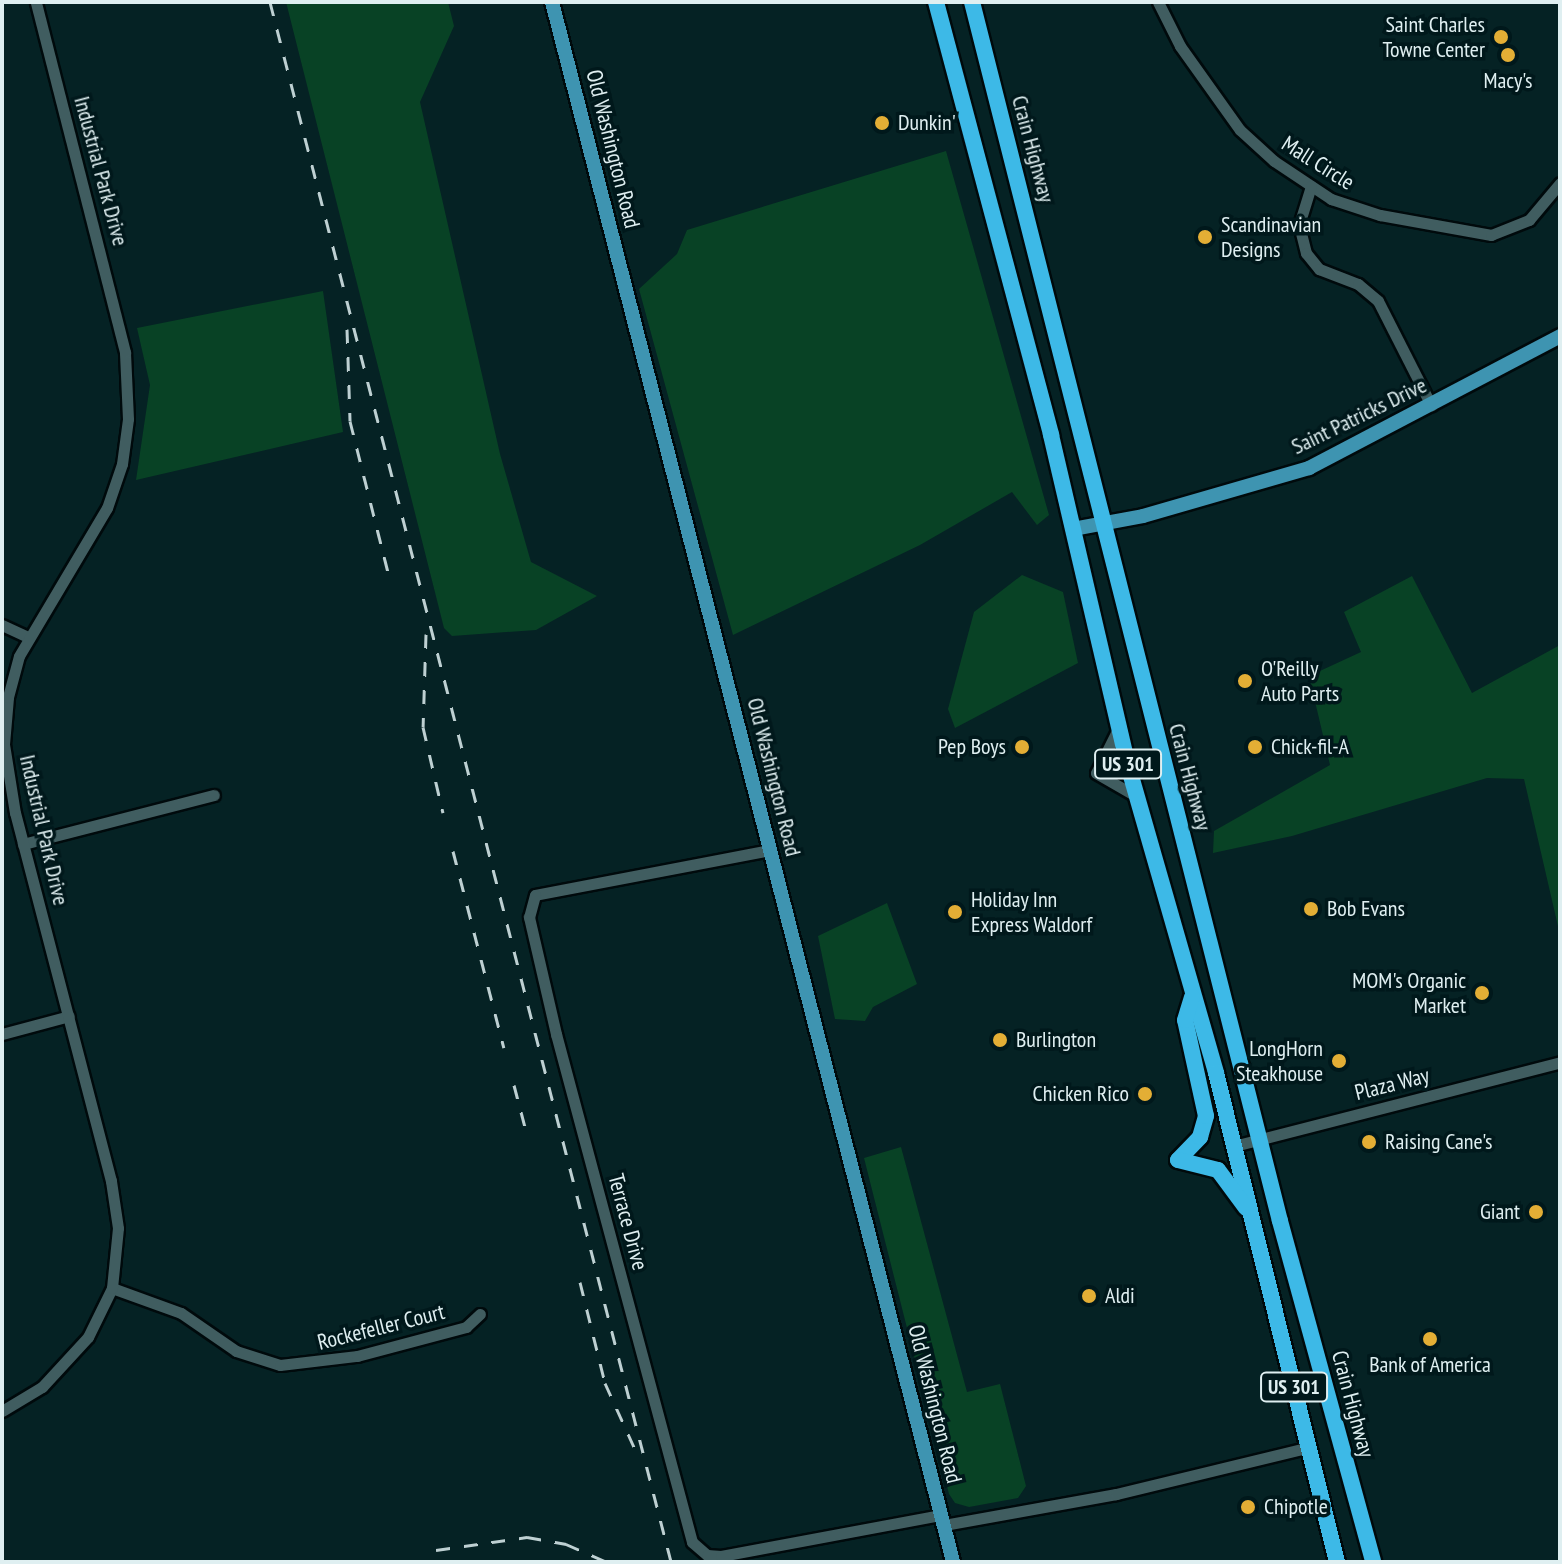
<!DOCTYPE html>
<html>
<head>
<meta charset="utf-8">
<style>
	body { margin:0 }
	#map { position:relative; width:1562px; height:1564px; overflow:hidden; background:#052224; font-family:"PT Sans Narrow",sans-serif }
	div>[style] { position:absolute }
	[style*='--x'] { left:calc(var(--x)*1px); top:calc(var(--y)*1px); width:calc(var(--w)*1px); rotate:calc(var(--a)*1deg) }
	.green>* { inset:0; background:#084225 }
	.roads { filter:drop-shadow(2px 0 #000a0c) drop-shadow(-2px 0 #000a0c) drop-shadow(0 2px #000a0c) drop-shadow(0 -2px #000a0c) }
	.minor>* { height:11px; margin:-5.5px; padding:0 5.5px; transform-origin:5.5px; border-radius:5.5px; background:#405d60 }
	.major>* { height:14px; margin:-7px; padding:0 7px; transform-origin:7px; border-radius:7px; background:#3e94b1 }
	.highway>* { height:16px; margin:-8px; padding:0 8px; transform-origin:8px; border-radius:8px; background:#3db9e7 }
	.rail>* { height:3px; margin-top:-1.5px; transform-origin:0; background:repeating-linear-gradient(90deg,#bed0d2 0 14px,transparent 0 28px) }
	.dots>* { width:22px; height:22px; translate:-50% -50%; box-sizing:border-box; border:4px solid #00181b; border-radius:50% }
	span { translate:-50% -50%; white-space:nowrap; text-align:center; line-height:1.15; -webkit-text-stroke:7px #00181b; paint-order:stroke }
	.shield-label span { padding:2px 6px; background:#00181b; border:2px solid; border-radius:6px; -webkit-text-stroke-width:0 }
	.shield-label { font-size:20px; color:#dfeff1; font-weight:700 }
	.poi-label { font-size:22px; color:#dfeff1 }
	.right { translate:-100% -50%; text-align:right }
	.left { translate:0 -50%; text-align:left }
	.street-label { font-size:22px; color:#dfeff1 }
	.frame { position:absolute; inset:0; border:4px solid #dfeff1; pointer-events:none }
</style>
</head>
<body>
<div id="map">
	<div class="green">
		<div style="clip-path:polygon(286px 2px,448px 2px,454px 26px,420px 102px,500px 454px,531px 562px,597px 596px,536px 630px,452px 636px,444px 628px)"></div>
		<div style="clip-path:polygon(946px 151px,1049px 515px,1037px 525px,1012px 492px,920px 545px,733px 635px,639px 289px,677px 254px,687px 230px)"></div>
		<div style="clip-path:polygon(323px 291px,343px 432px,136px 480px,150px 385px,137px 328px)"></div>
		<div style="clip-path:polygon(1022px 575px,1063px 592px,1078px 663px,955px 728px,948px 709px,974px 612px)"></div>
		<div style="clip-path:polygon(1412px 576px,1472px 693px,1560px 645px,1560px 935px,1524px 779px,1487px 778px,1292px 836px,1213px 853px,1214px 831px,1330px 765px,1309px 676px,1361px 652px,1344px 612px)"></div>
		<div style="clip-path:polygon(887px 903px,917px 984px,873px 1007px,865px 1021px,835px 1019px,818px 936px)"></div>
		<div style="clip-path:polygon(901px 1147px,967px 1392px,1000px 1384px,1026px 1486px,1018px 1498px,969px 1507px,955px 1503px,949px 1494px,864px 1158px)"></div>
	</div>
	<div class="roads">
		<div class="minor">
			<div style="--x:1158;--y:2;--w:49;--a:63.4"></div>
			<div style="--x:1180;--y:46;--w:103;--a:54.5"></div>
			<div style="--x:1240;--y:130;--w:46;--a:42.4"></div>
			<div style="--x:1274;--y:161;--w:69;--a:33.7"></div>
			<div style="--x:1331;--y:199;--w:52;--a:18.1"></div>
			<div style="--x:1380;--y:215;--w:113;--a:10.2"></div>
			<div style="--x:1491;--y:235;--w:41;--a:-21.5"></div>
			<div style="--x:1529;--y:220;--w:48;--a:-50"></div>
			<div style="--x:1311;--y:186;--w:41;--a:107.1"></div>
			<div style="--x:1299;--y:225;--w:29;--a:76"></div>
			<div style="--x:1306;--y:253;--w:21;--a:51"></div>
			<div style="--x:1319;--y:269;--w:42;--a:21"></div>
			<div style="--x:1358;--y:284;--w:26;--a:40"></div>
			<div style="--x:1378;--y:301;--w:117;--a:63"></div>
			<div style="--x:2;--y:625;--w:29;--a:25"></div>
			<div style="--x:1119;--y:727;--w:51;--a:116.6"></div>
			<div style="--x:1096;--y:773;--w:46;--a:29.9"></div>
			<div style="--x:23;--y:844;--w:197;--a:-14.4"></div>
			<div style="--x:770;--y:850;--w:239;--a:169.2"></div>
			<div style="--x:535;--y:895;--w:23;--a:105"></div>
			<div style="--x:529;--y:917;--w:120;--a:77"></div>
			<div style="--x:556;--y:1034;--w:526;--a:75.01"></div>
			<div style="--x:692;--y:1542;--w:20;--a:41"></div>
			<div style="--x:707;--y:1555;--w:14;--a:4"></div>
			<div style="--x:721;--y:1556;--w:224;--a:-10.6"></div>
			<div style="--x:2;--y:1034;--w:69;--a:-15"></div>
			<div style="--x:1234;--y:1146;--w:337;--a:-14.4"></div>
			<div style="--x:112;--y:1288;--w:73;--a:19.9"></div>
			<div style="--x:181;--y:1313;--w:67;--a:34.6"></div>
			<div style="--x:236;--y:1351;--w:46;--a:17.7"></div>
			<div style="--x:280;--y:1365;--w:78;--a:-6.7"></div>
			<div style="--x:357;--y:1356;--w:113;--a:-14.9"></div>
			<div style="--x:466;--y:1327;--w:19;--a:-43"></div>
			<div style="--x:2;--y:1411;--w:47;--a:-31"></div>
			<div style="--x:42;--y:1387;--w:68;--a:-47.4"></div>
			<div style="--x:88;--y:1337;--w:55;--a:-63.9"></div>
			<div style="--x:112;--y:1288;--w:60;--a:-84.3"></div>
			<div style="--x:118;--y:1228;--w:48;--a:-98.5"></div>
			<div style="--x:111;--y:1181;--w:380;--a:-104.6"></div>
			<div style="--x:15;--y:813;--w:70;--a:-99.1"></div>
			<div style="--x:4;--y:744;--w:47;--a:-85.1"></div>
			<div style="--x:8;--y:697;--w:42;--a:-75"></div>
			<div style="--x:19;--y:656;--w:172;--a:-59.3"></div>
			<div style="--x:107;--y:508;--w:46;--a:-71.2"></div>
			<div style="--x:122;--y:464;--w:45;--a:-82.4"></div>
			<div style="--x:128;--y:419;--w:67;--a:-92.6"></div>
			<div style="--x:125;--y:352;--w:361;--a:-104.3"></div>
			<div style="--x:944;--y:1525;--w:175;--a:-10.2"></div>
			<div style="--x:1116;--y:1494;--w:200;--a:-13.6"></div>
		</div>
		<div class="major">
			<div style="--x:552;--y:2;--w:1611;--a:75.58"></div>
			<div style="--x:1073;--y:529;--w:71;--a:-10.5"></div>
			<div style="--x:1143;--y:516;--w:173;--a:-16.1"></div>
			<div style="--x:1309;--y:468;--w:284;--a:-27.7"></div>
		</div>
		<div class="highway">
			<div style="--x:936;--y:2;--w:448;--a:75.1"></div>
			<div style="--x:1051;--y:435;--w:336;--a:76.9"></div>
			<div style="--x:1127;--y:762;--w:323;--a:74"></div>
			<div style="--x:1216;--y:1073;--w:504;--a:76.1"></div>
			<div style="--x:972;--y:2;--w:1257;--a:75.82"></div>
			<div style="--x:1280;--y:1221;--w:353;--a:74.7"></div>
			<div style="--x:1178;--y:1160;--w:32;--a:-46"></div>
			<div style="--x:1200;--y:1137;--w:22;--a:-74"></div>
			<div style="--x:1206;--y:1116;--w:98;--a:-102.3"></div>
			<div style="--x:1185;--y:1020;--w:24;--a:-73"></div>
			<div style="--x:1178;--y:1160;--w:41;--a:14"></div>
			<div style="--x:1218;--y:1170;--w:47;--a:53.6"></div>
		</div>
	</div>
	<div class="rail">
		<div style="--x:270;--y:2;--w:1611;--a:75.58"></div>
		<div style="--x:347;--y:329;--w:92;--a:88.1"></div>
		<div style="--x:350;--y:421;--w:160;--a:75.9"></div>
		<div style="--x:426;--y:634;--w:93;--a:91.8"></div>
		<div style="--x:423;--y:727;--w:88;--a:76.9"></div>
		<div style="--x:453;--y:851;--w:203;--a:75.5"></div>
		<div style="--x:514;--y:1085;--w:43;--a:75.3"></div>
		<div style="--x:580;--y:1282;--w:104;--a:76.1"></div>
		<div style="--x:605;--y:1383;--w:70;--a:65.6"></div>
		<div style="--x:436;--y:1550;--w:92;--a:-8.1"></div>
		<div style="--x:527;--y:1537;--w:40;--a:10"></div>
		<div style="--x:566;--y:1544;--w:45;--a:23.7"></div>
	</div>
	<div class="dots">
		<div style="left:1501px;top:37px;background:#e3ae35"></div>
		<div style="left:1508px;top:55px;background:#e3ae35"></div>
		<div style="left:882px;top:123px;background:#e3ae35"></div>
		<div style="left:1205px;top:237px;background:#e3ae35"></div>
		<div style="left:1245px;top:681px;background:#e3ae35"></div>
		<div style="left:1022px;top:747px;background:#e3ae35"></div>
		<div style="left:1255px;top:747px;background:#e3ae35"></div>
		<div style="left:1311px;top:909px;background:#e3ae35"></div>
		<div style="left:955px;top:912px;background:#e3ae35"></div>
		<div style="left:1482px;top:993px;background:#e3ae35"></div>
		<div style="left:1000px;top:1040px;background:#e3ae35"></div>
		<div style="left:1339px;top:1061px;background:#e3ae35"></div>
		<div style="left:1145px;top:1094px;background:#e3ae35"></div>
		<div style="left:1369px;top:1142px;background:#e3ae35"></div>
		<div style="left:1536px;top:1212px;background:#e3ae35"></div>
		<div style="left:1089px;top:1296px;background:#e3ae35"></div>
		<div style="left:1430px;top:1339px;background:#e3ae35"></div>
		<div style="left:1248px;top:1507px;background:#e3ae35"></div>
	</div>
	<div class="shield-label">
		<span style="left:1128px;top:764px">US 301</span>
		<span style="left:1294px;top:1387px">US 301</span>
	</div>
	<div class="poi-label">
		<span class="right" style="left:1485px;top:37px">Saint Charles<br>Towne Center</span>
		<span style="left:1508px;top:81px">Macy's</span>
		<span class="left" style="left:898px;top:123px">Dunkin'</span>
		<span class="left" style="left:1221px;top:237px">Scandinavian<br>Designs</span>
		<span class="left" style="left:1261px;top:681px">O'Reilly<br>Auto Parts</span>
		<span class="right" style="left:1006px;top:747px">Pep Boys</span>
		<span class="left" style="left:1271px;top:747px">Chick-fil-A</span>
		<span class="left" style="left:971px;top:912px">Holiday Inn<br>Express Waldorf</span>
		<span class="left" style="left:1327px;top:909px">Bob Evans</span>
		<span class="right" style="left:1466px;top:993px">MOM's Organic<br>Market</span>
		<span class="left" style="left:1016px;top:1040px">Burlington</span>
		<span class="right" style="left:1323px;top:1061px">LongHorn<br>Steakhouse</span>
		<span class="right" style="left:1129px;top:1094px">Chicken Rico</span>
		<span class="left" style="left:1385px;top:1142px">Raising Cane's</span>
		<span class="right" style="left:1520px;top:1212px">Giant</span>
		<span class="left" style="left:1105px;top:1296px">Aldi</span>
		<span style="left:1430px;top:1365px">Bank of America</span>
		<span class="left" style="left:1264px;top:1507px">Chipotle</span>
	</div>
	<div class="street-label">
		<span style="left:613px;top:149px;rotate:76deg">Old Washington Road</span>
		<span style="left:1033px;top:149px;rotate:75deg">Crain Highway</span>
		<span style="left:1318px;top:163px;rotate:32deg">Mall Circle</span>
		<span style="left:101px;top:171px;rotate:75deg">Industrial Park Drive</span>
		<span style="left:1359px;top:416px;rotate:-26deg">Saint Patricks Drive</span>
		<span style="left:774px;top:777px;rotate:76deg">Old Washington Road</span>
		<span style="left:1190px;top:777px;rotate:75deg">Crain Highway</span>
		<span style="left:44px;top:830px;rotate:77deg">Industrial Park Drive</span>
		<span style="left:1392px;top:1084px;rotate:-14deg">Plaza Way</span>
		<span style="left:628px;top:1222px;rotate:75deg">Terrace Drive</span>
		<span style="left:381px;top:1327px;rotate:-14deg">Rockefeller Court</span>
		<span style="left:935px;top:1404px;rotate:76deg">Old Washington Road</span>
		<span style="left:1353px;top:1404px;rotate:75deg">Crain Highway</span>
	</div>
	<div class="frame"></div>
</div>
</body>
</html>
